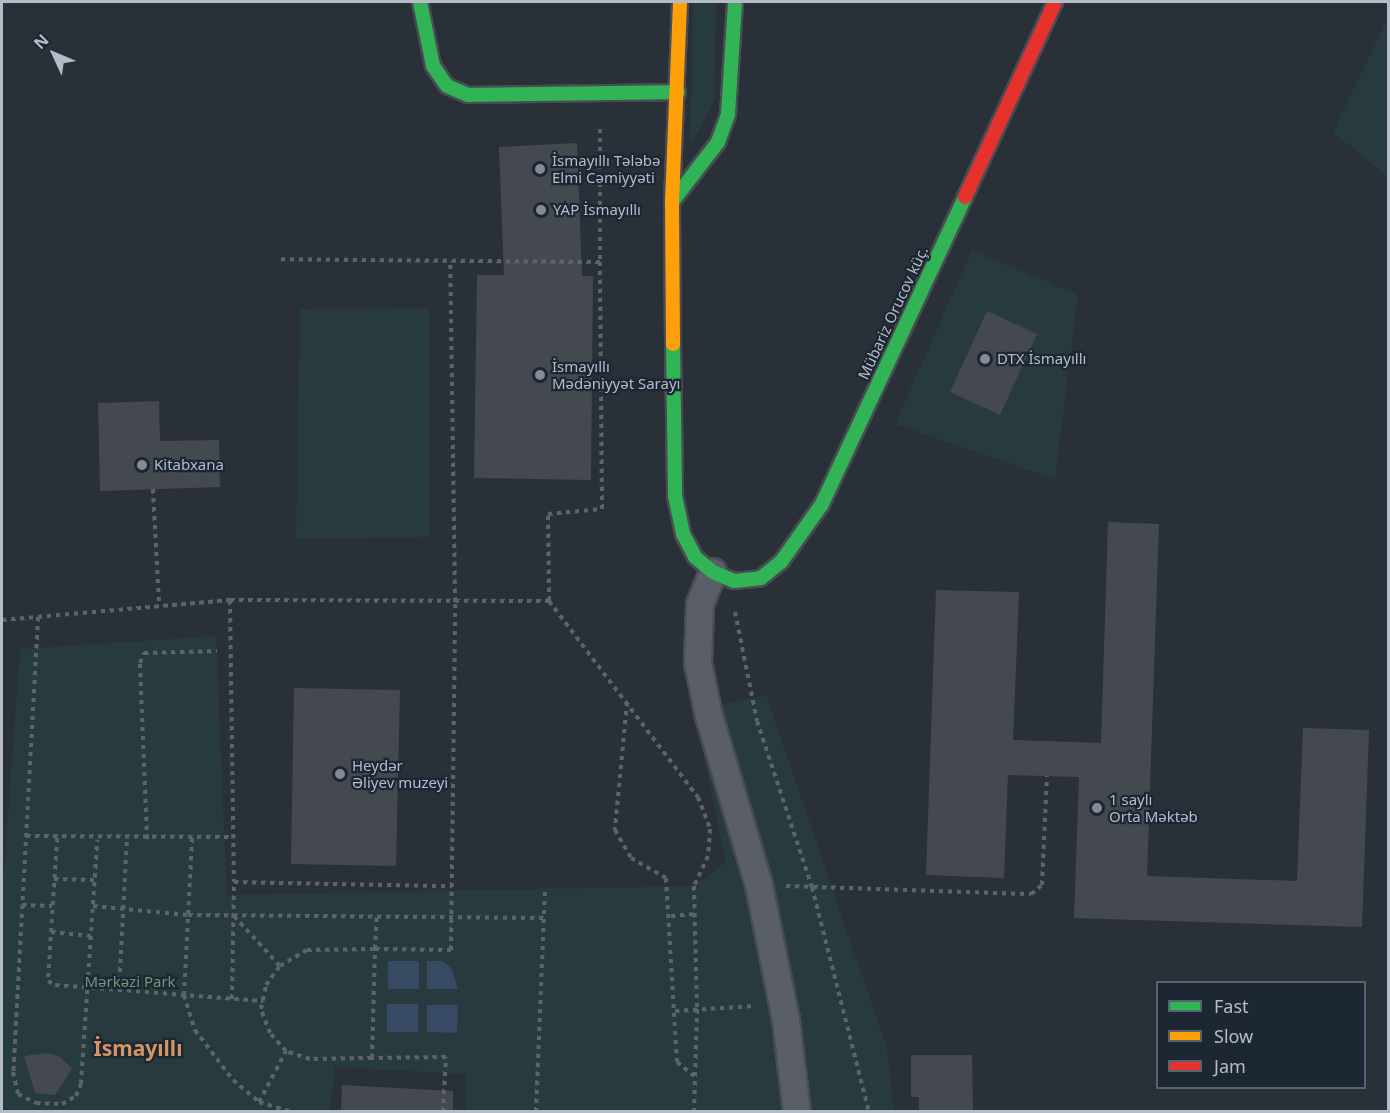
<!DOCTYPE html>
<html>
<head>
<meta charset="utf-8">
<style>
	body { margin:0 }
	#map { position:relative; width:1390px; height:1113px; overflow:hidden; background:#2a3038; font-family:"Noto Sans",sans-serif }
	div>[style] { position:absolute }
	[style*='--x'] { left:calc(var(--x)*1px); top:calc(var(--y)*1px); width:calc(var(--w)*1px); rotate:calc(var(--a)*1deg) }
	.green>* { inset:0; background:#273a3e }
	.water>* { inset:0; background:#384963 }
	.building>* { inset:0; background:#444950 }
	.path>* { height:4px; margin-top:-2px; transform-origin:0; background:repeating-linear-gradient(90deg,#5d636a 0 4.5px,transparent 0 9px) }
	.roads { filter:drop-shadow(2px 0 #484c53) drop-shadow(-2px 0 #484c53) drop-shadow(0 2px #484c53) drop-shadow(0 -2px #484c53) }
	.street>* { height:26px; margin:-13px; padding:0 13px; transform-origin:13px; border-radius:13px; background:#5a5e66 }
	.fast>* { height:14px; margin:-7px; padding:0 7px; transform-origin:7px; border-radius:7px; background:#30b455 }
	.slow>* { height:14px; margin:-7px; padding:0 7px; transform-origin:7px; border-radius:7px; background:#ff9f0a }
	.jam>* { height:14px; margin:-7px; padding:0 7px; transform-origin:7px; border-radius:7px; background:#e5322d }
	.dots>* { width:16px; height:16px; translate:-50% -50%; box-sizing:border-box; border:3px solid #1d2633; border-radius:50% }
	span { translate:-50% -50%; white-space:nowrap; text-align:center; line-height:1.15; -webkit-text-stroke:4.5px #1d2633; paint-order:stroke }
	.poi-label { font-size:15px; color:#b4bcc9 }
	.left { translate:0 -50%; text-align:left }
	.street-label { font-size:15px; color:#b4bcc9 }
	.park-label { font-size:15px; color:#6b9a76 }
	.district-label { font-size:21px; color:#d59563; font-weight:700 }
	.frame { position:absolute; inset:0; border:3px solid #b4bcc9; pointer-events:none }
	.legend { position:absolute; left:1156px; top:981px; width:210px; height:108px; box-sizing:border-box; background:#1d2633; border:2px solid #59626f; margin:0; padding:8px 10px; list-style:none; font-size:18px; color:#b4bcc9 }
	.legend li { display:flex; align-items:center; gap:12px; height:30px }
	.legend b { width:30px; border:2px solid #59626f }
	.north { position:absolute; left:24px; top:24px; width:60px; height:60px; -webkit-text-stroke:4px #1d2633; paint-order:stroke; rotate:314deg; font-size:16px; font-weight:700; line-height:24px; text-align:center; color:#b4bcc9 }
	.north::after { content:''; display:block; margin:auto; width:21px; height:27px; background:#b4bcc9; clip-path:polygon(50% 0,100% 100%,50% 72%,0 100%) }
</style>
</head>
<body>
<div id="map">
	<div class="green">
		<div style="clip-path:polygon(693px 2px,716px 2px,714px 102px,690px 147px)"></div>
		<div style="clip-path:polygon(1388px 17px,1388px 177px,1333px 132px)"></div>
		<div style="clip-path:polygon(972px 250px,1078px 295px,1055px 479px,895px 424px)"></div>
		<div style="clip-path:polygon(429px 308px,429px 537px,296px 539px,300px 309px)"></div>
		<div style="clip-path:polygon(216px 636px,227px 895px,694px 886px,726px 862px,694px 711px,766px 695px,887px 1048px,894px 1111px,465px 1111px,466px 1074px,335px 1067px,330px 1111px,2px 1112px,2px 897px,20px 649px)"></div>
	</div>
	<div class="water">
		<div style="clip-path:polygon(388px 961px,419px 961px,419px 989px,388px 989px)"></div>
		<div style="clip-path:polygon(427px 961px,442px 961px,452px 969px,458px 989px,427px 989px)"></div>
		<div style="clip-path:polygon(387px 1004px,418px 1004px,418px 1032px,387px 1032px)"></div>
		<div style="clip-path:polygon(427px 1005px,458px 1005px,457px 1033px,427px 1032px)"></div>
	</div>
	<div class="building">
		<div style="clip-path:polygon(577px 143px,582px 276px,593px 276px,591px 480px,474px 478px,477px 275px,504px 275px,499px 147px)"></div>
		<div style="clip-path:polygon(987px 311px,1037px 334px,1000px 415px,950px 392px)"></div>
		<div style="clip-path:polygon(159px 401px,160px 441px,219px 440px,220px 487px,100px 491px,98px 403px)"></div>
		<div style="clip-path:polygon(1108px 522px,1159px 524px,1147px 876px,1297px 881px,1303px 728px,1369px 730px,1362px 927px,1074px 918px,1079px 777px,1008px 775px,1004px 878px,926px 875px,936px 590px,1019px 592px,1013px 740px,1101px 743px)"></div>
		<div style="clip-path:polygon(294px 688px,400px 690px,396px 866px,291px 864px)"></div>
		<div style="clip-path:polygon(48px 1053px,60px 1057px,72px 1069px,55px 1095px,35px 1093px,24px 1056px)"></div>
		<div style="clip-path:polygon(911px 1055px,972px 1055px,973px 1112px,919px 1112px,919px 1097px,911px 1097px)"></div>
		<div style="clip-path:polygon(342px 1085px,453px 1091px,453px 1112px,341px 1112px)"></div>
	</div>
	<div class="path">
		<div style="--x:600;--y:129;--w:133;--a:90"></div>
		<div style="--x:153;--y:489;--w:116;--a:87"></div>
		<div style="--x:230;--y:600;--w:282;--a:89.2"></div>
		<div style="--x:234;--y:882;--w:218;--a:1.1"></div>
		<div style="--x:549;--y:601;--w:246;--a:52.8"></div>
		<div style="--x:698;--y:797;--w:34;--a:69"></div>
		<div style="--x:710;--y:829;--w:27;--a:94"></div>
		<div style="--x:708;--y:856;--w:33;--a:115"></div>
		<div style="--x:694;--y:886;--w:123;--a:88.6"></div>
		<div style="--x:697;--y:1009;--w:103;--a:91.7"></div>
		<div style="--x:735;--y:612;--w:111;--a:78.6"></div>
		<div style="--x:757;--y:721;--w:175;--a:71.7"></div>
		<div style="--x:812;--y:887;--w:232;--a:75.8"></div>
		<div style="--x:38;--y:617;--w:456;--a:93.1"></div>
		<div style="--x:13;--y:1072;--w:23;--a:77"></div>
		<div style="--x:18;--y:1094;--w:20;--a:27"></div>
		<div style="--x:36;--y:1103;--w:26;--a:2"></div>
		<div style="--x:62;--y:1104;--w:16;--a:-30"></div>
		<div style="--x:76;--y:1096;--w:13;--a:-67"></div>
		<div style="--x:81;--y:1084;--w:245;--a:-86.2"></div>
		<div style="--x:2;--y:620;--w:229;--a:-5"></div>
		<div style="--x:230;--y:600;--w:319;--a:0.2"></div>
		<div style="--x:549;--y:601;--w:87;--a:-90.7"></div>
		<div style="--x:548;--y:514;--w:54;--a:-5.3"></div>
		<div style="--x:602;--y:509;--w:247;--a:-90.5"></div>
		<div style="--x:600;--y:262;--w:321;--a:-179.5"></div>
		<div style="--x:627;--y:702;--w:129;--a:95.4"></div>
		<div style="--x:615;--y:830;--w:32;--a:60"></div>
		<div style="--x:631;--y:858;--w:40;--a:29.7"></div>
		<div style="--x:666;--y:878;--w:184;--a:86.6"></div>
		<div style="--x:677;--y:1062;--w:22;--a:39"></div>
		<div style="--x:26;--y:836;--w:208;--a:0.3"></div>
		<div style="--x:57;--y:838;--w:143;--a:93.6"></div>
		<div style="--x:48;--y:981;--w:8;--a:30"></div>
		<div style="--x:55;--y:985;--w:209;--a:4.4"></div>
		<div style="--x:192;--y:838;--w:157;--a:92.9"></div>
		<div style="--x:184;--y:995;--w:37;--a:73"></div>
		<div style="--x:195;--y:1030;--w:63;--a:52.8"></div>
		<div style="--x:233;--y:1080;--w:34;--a:40"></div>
		<div style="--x:259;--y:1102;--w:34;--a:17"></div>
		<div style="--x:147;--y:839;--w:176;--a:-92.3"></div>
		<div style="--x:140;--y:663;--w:11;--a:-68"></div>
		<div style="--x:144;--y:653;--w:73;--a:-1.6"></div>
		<div style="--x:54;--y:879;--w:40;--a:1.4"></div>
		<div style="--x:786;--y:886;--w:245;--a:1.9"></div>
		<div style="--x:1031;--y:894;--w:14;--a:-39"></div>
		<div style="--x:1042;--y:885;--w:109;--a:-87.4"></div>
		<div style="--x:22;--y:905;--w:30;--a:2"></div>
		<div style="--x:93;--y:906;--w:95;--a:5.4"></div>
		<div style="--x:188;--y:915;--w:356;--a:0.5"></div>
		<div style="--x:234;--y:916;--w:68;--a:47.4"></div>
		<div style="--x:671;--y:916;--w:24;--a:-5"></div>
		<div style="--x:51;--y:932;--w:40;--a:5.7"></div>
		<div style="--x:119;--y:990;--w:151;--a:-87"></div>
		<div style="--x:232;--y:999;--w:116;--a:-89"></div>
		<div style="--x:675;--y:1011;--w:80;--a:-3.6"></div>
		<div style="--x:372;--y:1058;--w:62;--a:179.1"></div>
		<div style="--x:310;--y:1059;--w:25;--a:-162"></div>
		<div style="--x:286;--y:1051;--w:24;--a:-132"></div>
		<div style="--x:270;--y:1033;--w:26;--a:-111"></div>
		<div style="--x:261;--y:1009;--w:25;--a:-78"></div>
		<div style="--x:266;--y:985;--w:24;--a:-54"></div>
		<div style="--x:280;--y:966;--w:31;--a:-31"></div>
		<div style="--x:307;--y:950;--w:68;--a:-0.8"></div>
		<div style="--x:375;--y:949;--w:33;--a:-87"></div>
		<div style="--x:259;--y:1102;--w:58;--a:-62.1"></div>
		<div style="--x:443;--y:1112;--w:55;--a:-86.9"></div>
		<div style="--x:446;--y:1057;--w:74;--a:179.2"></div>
		<div style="--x:372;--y:1058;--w:109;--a:-88.4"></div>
		<div style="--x:375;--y:949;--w:76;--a:0.8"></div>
		<div style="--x:451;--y:950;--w:348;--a:-89.3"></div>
		<div style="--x:455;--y:602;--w:342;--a:-90.8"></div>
		<div style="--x:536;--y:1112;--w:222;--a:-87.7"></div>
	</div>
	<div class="roads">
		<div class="street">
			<div style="--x:713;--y:572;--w:35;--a:112"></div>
			<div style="--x:700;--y:605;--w:58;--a:92"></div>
			<div style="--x:698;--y:663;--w:54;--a:78.3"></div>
			<div style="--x:709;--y:716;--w:176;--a:73.5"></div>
			<div style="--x:759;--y:885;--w:138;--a:78.7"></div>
			<div style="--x:786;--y:1020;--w:93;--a:83.2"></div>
		</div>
		<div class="fast">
			<div style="--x:420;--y:2;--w:65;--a:78.5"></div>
			<div style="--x:433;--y:66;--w:24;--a:55"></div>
			<div style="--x:447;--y:86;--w:23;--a:23"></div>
			<div style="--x:468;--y:95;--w:210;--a:-0.8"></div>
			<div style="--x:672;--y:202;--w:76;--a:-52.5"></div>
			<div style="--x:718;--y:142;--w:30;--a:-70"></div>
			<div style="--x:728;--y:114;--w:112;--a:-86.4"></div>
			<div style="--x:673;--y:344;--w:152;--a:89.2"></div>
			<div style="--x:675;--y:496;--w:39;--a:78"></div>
			<div style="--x:683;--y:534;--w:26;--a:62"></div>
			<div style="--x:695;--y:557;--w:23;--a:40"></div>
			<div style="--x:713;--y:572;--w:23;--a:23"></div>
			<div style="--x:734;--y:581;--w:27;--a:-6"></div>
			<div style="--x:761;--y:578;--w:26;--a:-39"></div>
			<div style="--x:781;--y:562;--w:71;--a:-54.7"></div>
			<div style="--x:822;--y:504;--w:339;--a:-65"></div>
		</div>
		<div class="slow">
			<div style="--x:673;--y:344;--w:142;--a:-90.4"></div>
			<div style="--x:672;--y:202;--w:200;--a:-87.7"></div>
		</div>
		<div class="jam">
			<div style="--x:965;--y:197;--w:215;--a:-65.2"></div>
		</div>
	</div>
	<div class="dots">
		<div style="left:540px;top:169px;background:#848b96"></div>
		<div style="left:541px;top:210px;background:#848b96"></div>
		<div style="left:985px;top:359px;background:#848b96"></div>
		<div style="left:540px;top:375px;background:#848b96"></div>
		<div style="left:142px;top:465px;background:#848b96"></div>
		<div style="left:340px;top:774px;background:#848b96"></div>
		<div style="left:1097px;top:808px;background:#848b96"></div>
	</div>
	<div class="poi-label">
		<span class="left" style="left:552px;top:169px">İsmayıllı Tələbə<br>Elmi Cəmiyyəti</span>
		<span class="left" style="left:553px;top:210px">YAP İsmayıllı</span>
		<span class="left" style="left:997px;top:359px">DTX İsmayıllı</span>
		<span class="left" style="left:552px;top:375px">İsmayıllı<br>Mədəniyyət Sarayı</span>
		<span class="left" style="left:154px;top:465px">Kitabxana</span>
		<span class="left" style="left:352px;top:774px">Heydər<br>Əliyev muzeyi</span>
		<span class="left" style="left:1109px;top:808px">1 saylı<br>Orta Məktəb</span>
	</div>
	<div class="street-label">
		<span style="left:893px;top:313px;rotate:-65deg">Mübariz Orucov küç.</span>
	</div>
	<div class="park-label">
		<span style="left:130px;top:982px">Mərkəzi Park</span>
	</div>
	<div class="district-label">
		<span style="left:138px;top:1048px">İsmayıllı</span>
	</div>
	<div class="frame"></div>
	<ul class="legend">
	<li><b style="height:8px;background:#30b455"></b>Fast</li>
	<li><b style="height:8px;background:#ff9f0a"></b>Slow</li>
	<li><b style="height:8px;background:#e5322d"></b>Jam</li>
	</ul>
	<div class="north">N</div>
</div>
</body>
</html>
